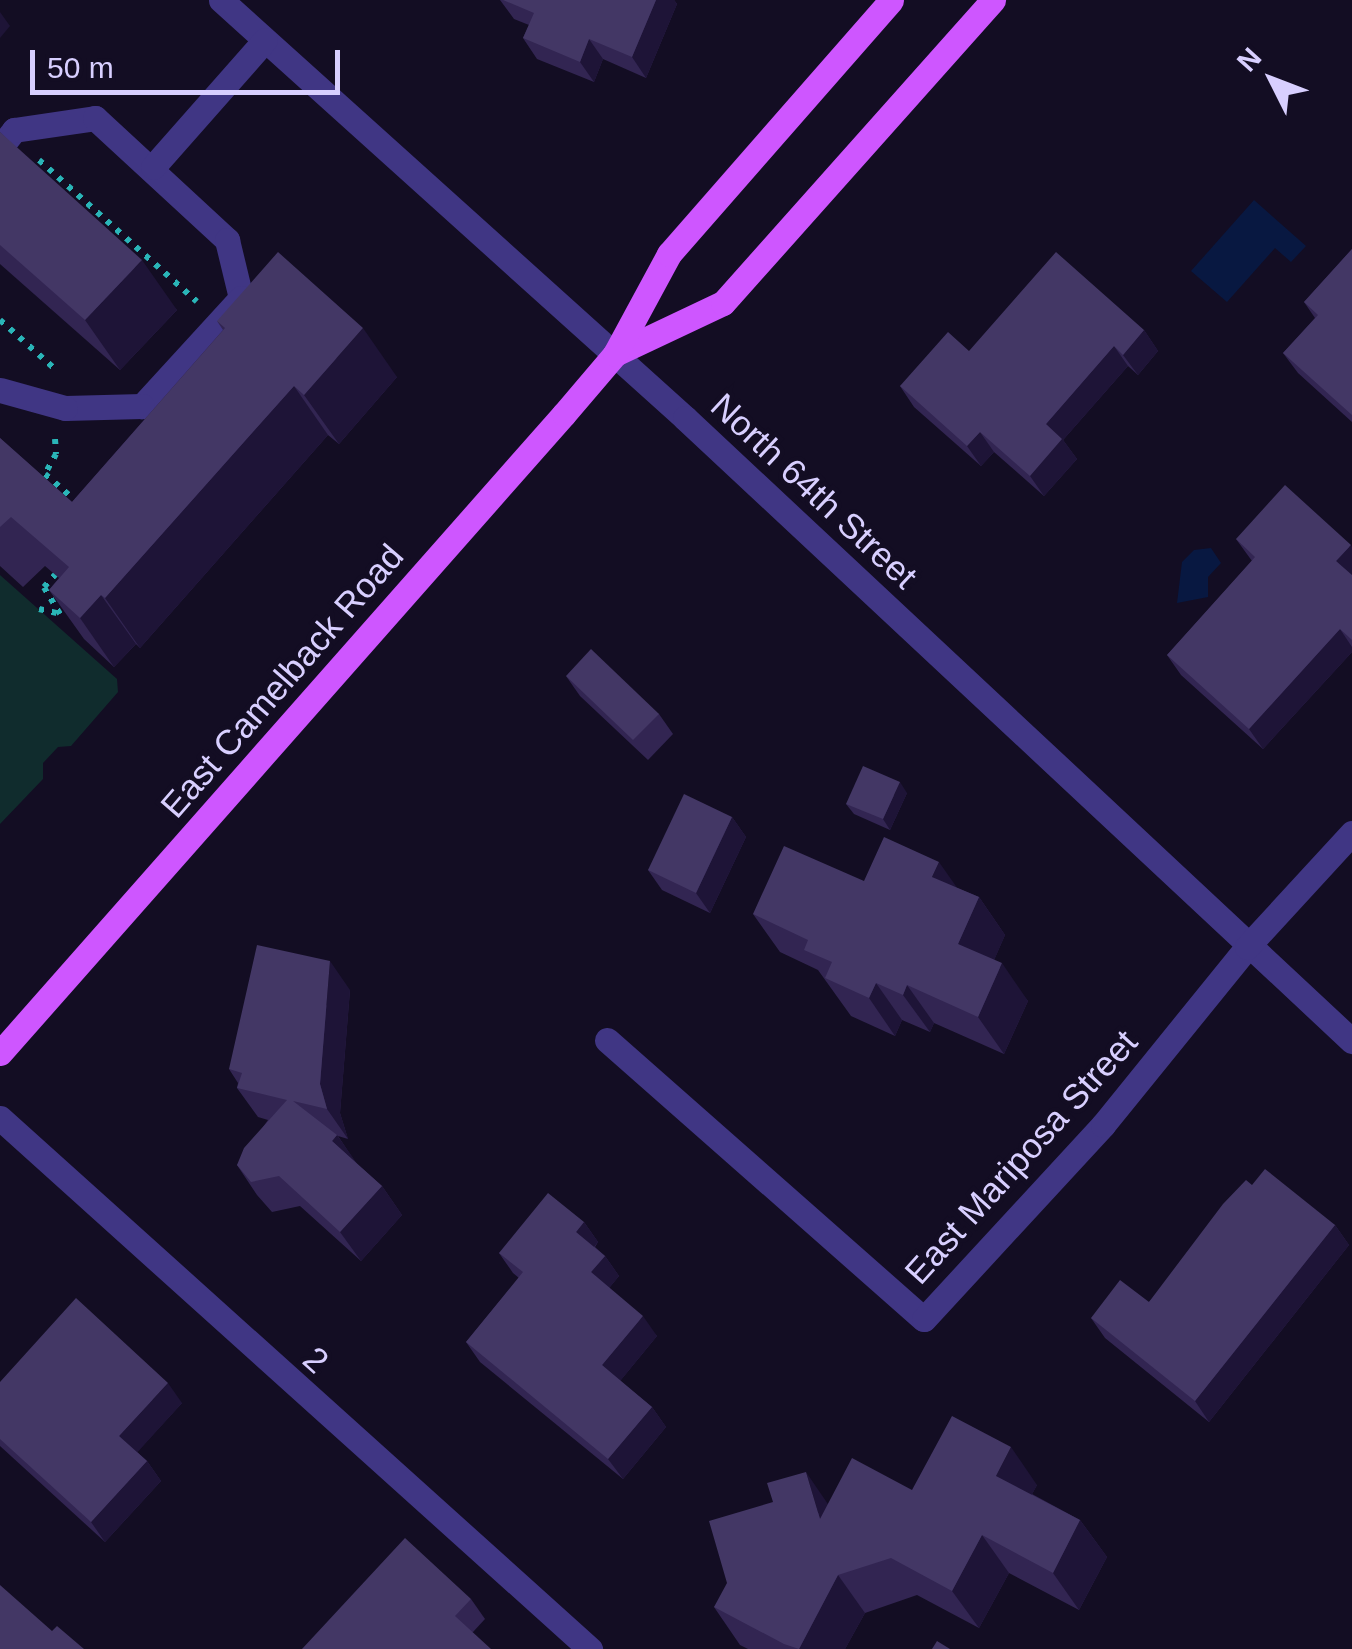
<!DOCTYPE html>
<html>
<head>
<meta charset="utf-8">
<style>
	body { margin:0 }
	#map { position:relative; width:1352px; height:1649px; overflow:hidden; background:#130d23; font-family:Arial,sans-serif }
	div>[style] { position:absolute }
	[style*='--x'] { left:calc(var(--x)*1px); top:calc(var(--y)*1px); width:calc(var(--w)*1px); rotate:calc(var(--a)*1deg) }
	.green>* { inset:0; background:#102c2d }
	.water>* { inset:0; background:#081841 }
	.path>* { height:6px; margin-top:-3px; transform-origin:0; background:repeating-linear-gradient(90deg,#2ab5b8 0 5px,transparent 0 13px) }
	.minor>* { height:25px; margin:-12.5px; padding:0 12.5px; transform-origin:12.5px; border-radius:12.5px; background:#403684 }
	.major>* { height:25px; margin:-12.5px; padding:0 12.5px; transform-origin:12.5px; border-radius:12.5px; background:#ce56ff }
	.wall>* { inset:0; background:#322552 }
	.shaded-wall>* { inset:0; background:#1e1437 }
	.building>* { inset:0; background:#433765 }
	span { translate:-50% -50%; white-space:nowrap; text-align:center; line-height:1.15; -webkit-text-stroke:9px #130d23; paint-order:stroke }
	.street-label { font-size:35px; color:#d8cfff }
	.north { position:absolute; left:1222px; top:30px; width:100px; height:100px; -webkit-text-stroke:8px #130d23; paint-order:stroke; rotate:312deg; font-size:28px; font-weight:700; line-height:40px; text-align:center; color:#d8cfff }
	.north::after { content:''; display:block; margin:auto; width:35px; height:45px; background:#d8cfff; clip-path:polygon(50% 0,100% 100%,50% 72%,0 100%) }
	.scale { position:absolute; left:30px; top:50px; width:310px; height:45px; box-sizing:border-box; border:5px solid #d8cfff; border-top:0; padding-left:12px; font-size:30px; line-height:35px; white-space:nowrap; color:#d8cfff; -webkit-text-stroke:8px #130d23; paint-order:stroke }
</style>
</head>
<body>
<div id="map">
	<div class="green">
		<div style="clip-path:polygon(0 575px,117px 679px,118px 692px,71px 746px,58px 747px,43px 763px,43px 779px,0 824px)"></div>
	</div>
	<div class="water">
		<div style="clip-path:polygon(1254px 200px,1306px 246px,1291px 262px,1275px 248px,1227px 302px,1191px 271px)"></div>
		<div style="clip-path:polygon(1211px 548px,1221px 563px,1208px 577px,1208px 597px,1177px 603px,1182px 562px,1194px 550px)"></div>
	</div>
	<div class="path">
		<div style="--x:39;--y:160;--w:212;--a:41.9"></div>
		<div style="--x:0;--y:320;--w:74;--a:41.7"></div>
		<div style="--x:55;--y:439;--w:15;--a:86"></div>
		<div style="--x:56;--y:454;--w:23;--a:119"></div>
		<div style="--x:45;--y:474;--w:44;--a:41.3"></div>
		<div style="--x:39;--y:609;--w:22;--a:13"></div>
		<div style="--x:60;--y:614;--w:31;--a:-121"></div>
		<div style="--x:44;--y:587;--w:25;--a:-48"></div>
	</div>
	<div class="minor">
		<div style="--x:221;--y:0;--w:625;--a:42.01"></div>
		<div style="--x:685;--y:418;--w:913;--a:43.05"></div>
		<div style="--x:0;--y:148;--w:23;--a:-52"></div>
		<div style="--x:14;--y:130;--w:82;--a:-8.4"></div>
		<div style="--x:95;--y:118;--w:180;--a:42.7"></div>
		<div style="--x:227;--y:240;--w:60;--a:76.4"></div>
		<div style="--x:241;--y:298;--w:147;--a:132.5"></div>
		<div style="--x:142;--y:406;--w:77;--a:178.5"></div>
		<div style="--x:65;--y:408;--w:67;--a:-164.5"></div>
		<div style="--x:153;--y:167;--w:169;--a:-48.6"></div>
		<div style="--x:607;--y:1040;--w:422;--a:41.4"></div>
		<div style="--x:924;--y:1319;--w:264;--a:-47.3"></div>
		<div style="--x:1103;--y:1125;--w:229;--a:-51"></div>
		<div style="--x:1247;--y:947;--w:155;--a:-47.4"></div>
		<div style="--x:0;--y:1118;--w:794;--a:41.99"></div>
	</div>
	<div class="major">
		<div style="--x:615;--y:354;--w:119;--a:-25.3"></div>
		<div style="--x:723;--y:303;--w:406;--a:-48.3"></div>
		<div style="--x:0;--y:1053;--w:852;--a:-48.57"></div>
		<div style="--x:564;--y:414;--w:79;--a:-49.6"></div>
		<div style="--x:615;--y:354;--w:114;--a:-61.6"></div>
		<div style="--x:669;--y:254;--w:337;--a:-48.8"></div>
	</div>
	<div class="wall">
		<div style="clip-path:polygon(500px 0,674px 0,677px 4px,646px 78px,603px 59px,594px 82px,537px 59px,523px 38px,529px 25px,514px 19px)"></div>
		<div style="clip-path:polygon(0 132px,177px 310px,120px 370px,0 264px)"></div>
		<div style="clip-path:polygon(1352px 249px,1352px 422px,1298px 373px,1283px 353px,1315px 318px,1304px 302px)"></div>
		<div style="clip-path:polygon(217px 321px,397px 377px,339px 444px,328px 435px,140px 648px,136px 644px,114px 667px,84px 639px,49px 590px,59px 578px,45px 566px,23px 587px,0 566px,0 438px,72px 502px,223px 330px)"></div>
		<div style="clip-path:polygon(1144px 330px,1158px 351px,1138px 375px,1128px 366px,1063px 440px,1077px 459px,1044px 496px,994px 452px,981px 466px,914px 407px,900px 386px,969px 351px)"></div>
		<div style="clip-path:polygon(1236px 539px,1352px 547px,1352px 652px,1263px 749px,1181px 675px,1167px 655px,1252px 561px)"></div>
		<div style="clip-path:polygon(566px 676px,659px 714px,673px 734px,648px 760px,580px 696px)"></div>
		<div style="clip-path:polygon(907px 793px,890px 830px,854px 814px,846px 804px)"></div>
		<div style="clip-path:polygon(732px 817px,746px 837px,710px 913px,662px 890px,648px 870px)"></div>
		<div style="clip-path:polygon(864px 881px,957px 888px,979px 897px,1005px 935px,994px 960px,1028px 1001px,1004px 1054px,934px 1023px,930px 1032px,902px 1020px,895px 1036px,851px 1016px,818px 970px,780px 952px,753px 914px)"></div>
		<div style="clip-path:polygon(350px 990px,340px 1113px,348px 1139px,338px 1136px,356px 1163px,382px 1186px,402px 1215px,361px 1261px,300px 1206px,272px 1212px,257px 1195px,237px 1165px,268px 1120px,258px 1117px,237px 1088px,238px 1083px,229px 1069px)"></div>
		<div style="clip-path:polygon(1252px 1185px,1335px 1225px,1349px 1245px,1209px 1422px,1105px 1338px,1091px 1318px,1149px 1302px)"></div>
		<div style="clip-path:polygon(584px 1222px,598px 1242px,595px 1247px,605px 1256px,619px 1276px,609px 1288px,657px 1336px,620px 1381px,652px 1407px,666px 1427px,623px 1479px,480px 1362px,466px 1342px,519px 1278px,513px 1273px,499px 1253px)"></div>
		<div style="clip-path:polygon(0 1382px,182px 1403px,137px 1452px,147px 1461px,161px 1481px,105px 1542px,0 1446px)"></div>
		<div style="clip-path:polygon(1037px 1485px,1032px 1494px,1080px 1520px,1107px 1557px,1079px 1610px,1009px 1573px,979px 1628px,917px 1595px,865px 1613px,845px 1649px,748px 1649px,740px 1645px,714px 1607px,828px 1504px,912px 1490px)"></div>
		<div style="clip-path:polygon(471px 1599px,485px 1619px,473px 1632px,302px 1649px)"></div>
	</div>
	<div class="shaded-wall">
		<div style="clip-path:polygon(656px 0,674px 0,677px 4px,646px 78px,632px 57px)"></div>
		<div style="clip-path:polygon(0 12px,10px 26px,0 38px)"></div>
		<div style="clip-path:polygon(589px 39px,603px 59px,594px 82px,580px 62px)"></div>
		<div style="clip-path:polygon(142px 260px,177px 310px,120px 370px,85px 320px)"></div>
		<div style="clip-path:polygon(363px 328px,397px 377px,339px 444px,304px 395px)"></div>
		<div style="clip-path:polygon(1144px 330px,1158px 351px,1138px 375px,1123px 355px)"></div>
		<div style="clip-path:polygon(1114px 346px,1128px 366px,1063px 440px,1077px 459px,1044px 496px,1030px 476px,1046px 424px)"></div>
		<div style="clip-path:polygon(294px 386px,328px 435px,140px 648px,105px 598px)"></div>
		<div style="clip-path:polygon(980px 432px,994px 452px,981px 466px,967px 446px)"></div>
		<div style="clip-path:polygon(1351px 545px,1352px 547px,1352px 580px,1336px 561px)"></div>
		<div style="clip-path:polygon(101px 595px,136px 644px,114px 667px,80px 618px)"></div>
		<div style="clip-path:polygon(1340px 629px,1352px 647px,1352px 652px,1263px 749px,1249px 729px)"></div>
		<div style="clip-path:polygon(900px 782px,907px 793px,890px 830px,883px 819px)"></div>
		<div style="clip-path:polygon(732px 817px,746px 837px,710px 913px,696px 893px)"></div>
		<div style="clip-path:polygon(939px 862px,965px 899px,932px 877px)"></div>
		<div style="clip-path:polygon(979px 897px,1005px 935px,985px 981px,958px 944px)"></div>
		<div style="clip-path:polygon(330px 961px,350px 990px,340px 1113px,348px 1139px,327px 1109px,320px 1084px)"></div>
		<div style="clip-path:polygon(1002px 963px,1028px 1001px,1004px 1054px,978px 1017px)"></div>
		<div style="clip-path:polygon(876px 983px,902px 1020px,895px 1036px,869px 998px)"></div>
		<div style="clip-path:polygon(907px 985px,934px 1023px,930px 1032px,903px 995px)"></div>
		<div style="clip-path:polygon(337px 1135px,358px 1165px,332px 1141px)"></div>
		<div style="clip-path:polygon(382px 1186px,402px 1215px,361px 1261px,340px 1232px)"></div>
		<div style="clip-path:polygon(584px 1222px,598px 1242px,590px 1252px,576px 1232px)"></div>
		<div style="clip-path:polygon(1335px 1225px,1349px 1245px,1209px 1422px,1195px 1401px)"></div>
		<div style="clip-path:polygon(605px 1256px,619px 1276px,605px 1293px,591px 1272px)"></div>
		<div style="clip-path:polygon(643px 1316px,657px 1336px,616px 1386px,602px 1365px)"></div>
		<div style="clip-path:polygon(168px 1383px,182px 1403px,134px 1456px,119px 1436px)"></div>
		<div style="clip-path:polygon(652px 1407px,666px 1427px,623px 1479px,608px 1459px)"></div>
		<div style="clip-path:polygon(1011px 1447px,1037px 1485px,1022px 1513px,996px 1476px)"></div>
		<div style="clip-path:polygon(147px 1461px,161px 1481px,105px 1542px,91px 1522px)"></div>
		<div style="clip-path:polygon(806px 1472px,832px 1510px,820px 1519px)"></div>
		<div style="clip-path:polygon(1080px 1520px,1107px 1557px,1079px 1610px,1053px 1573px)"></div>
		<div style="clip-path:polygon(982px 1535px,1009px 1573px,979px 1628px,952px 1591px)"></div>
		<div style="clip-path:polygon(838px 1575px,865px 1613px,845px 1649px,799px 1649px)"></div>
	</div>
	<div class="building">
		<div style="clip-path:polygon(503px 0,656px 0,632px 57px,589px 39px,580px 62px,523px 38px,534px 13px)"></div>
		<div style="clip-path:polygon(0 132px,142px 260px,85px 320px,0 245px)"></div>
		<div style="clip-path:polygon(1352px 249px,1352px 415px,1283px 353px,1318px 315px,1304px 302px)"></div>
		<div style="clip-path:polygon(278px 252px,363px 328px,304px 395px,294px 386px,105px 598px,101px 595px,80px 618px,49px 590px,69px 567px,11px 517px,0 527px,0 438px,72px 502px,225px 328px,217px 321px)"></div>
		<div style="clip-path:polygon(1056px 252px,1144px 330px,1123px 355px,1114px 346px,1046px 424px,1062px 439px,1030px 476px,980px 432px,967px 446px,900px 386px,948px 332px,969px 351px)"></div>
		<div style="clip-path:polygon(1285px 485px,1351px 545px,1336px 561px,1352px 575px,1352px 640px,1340px 629px,1249px 729px,1167px 655px,1255px 557px,1236px 539px)"></div>
		<div style="clip-path:polygon(591px 649px,659px 714px,633px 740px,566px 676px)"></div>
		<div style="clip-path:polygon(863px 766px,900px 782px,883px 819px,846px 804px)"></div>
		<div style="clip-path:polygon(684px 794px,732px 817px,696px 893px,648px 870px)"></div>
		<div style="clip-path:polygon(884px 837px,939px 862px,932px 877px,979px 897px,958px 944px,1002px 963px,978px 1017px,907px 985px,903px 995px,876px 983px,869px 998px,825px 978px,832px 962px,804px 950px,808px 940px,753px 914px,784px 846px,864px 881px)"></div>
		<div style="clip-path:polygon(257px 945px,330px 961px,320px 1084px,327px 1109px,293px 1101px,337px 1135px,332px 1141px,382px 1186px,340px 1232px,279px 1176px,251px 1182px,237px 1165px,244px 1148px,287px 1100px,237px 1088px,242px 1073px,229px 1069px)"></div>
		<div style="clip-path:polygon(1265px 1169px,1335px 1225px,1195px 1401px,1091px 1318px,1120px 1280px,1149px 1302px,1223px 1204px,1246px 1180px,1252px 1185px)"></div>
		<div style="clip-path:polygon(548px 1193px,584px 1222px,576px 1232px,605px 1256px,591px 1272px,643px 1316px,602px 1365px,652px 1407px,608px 1459px,466px 1342px,523px 1272px,499px 1253px)"></div>
		<div style="clip-path:polygon(76px 1298px,168px 1383px,119px 1436px,147px 1461px,91px 1522px,0 1439px,0 1382px)"></div>
		<div style="clip-path:polygon(952px 1416px,1011px 1447px,996px 1476px,1080px 1520px,1053px 1573px,982px 1535px,952px 1591px,891px 1558px,838px 1575px,799px 1649px,784px 1644px,714px 1607px,727px 1583px,709px 1521px,773px 1502px,767px 1483px,806px 1472px,820px 1519px,852px 1458px,912px 1490px)"></div>
		<div style="clip-path:polygon(405px 1538px,471px 1599px,455px 1616px,491px 1649px,302px 1649px)"></div>
		<div style="clip-path:polygon(0 1585px,52px 1631px,57px 1626px,84px 1649px,0 1649px)"></div>
		<div style="clip-path:polygon(937px 1641px,950px 1649px,932px 1649px)"></div>
	</div>
	<div class="street-label">
		<span style="left:814px;top:491px;rotate:43deg">North 64th Street</span>
		<span style="left:282px;top:681px;rotate:-49deg">East Camelback Road</span>
		<span style="left:1021px;top:1157px;rotate:-48deg">East Mariposa Street</span>
		<span style="left:316px;top:1360px;rotate:42deg">2</span>
	</div>
	<div class="north">N</div>
	<div class="scale">50 m</div>
</div>
</body>
</html>
